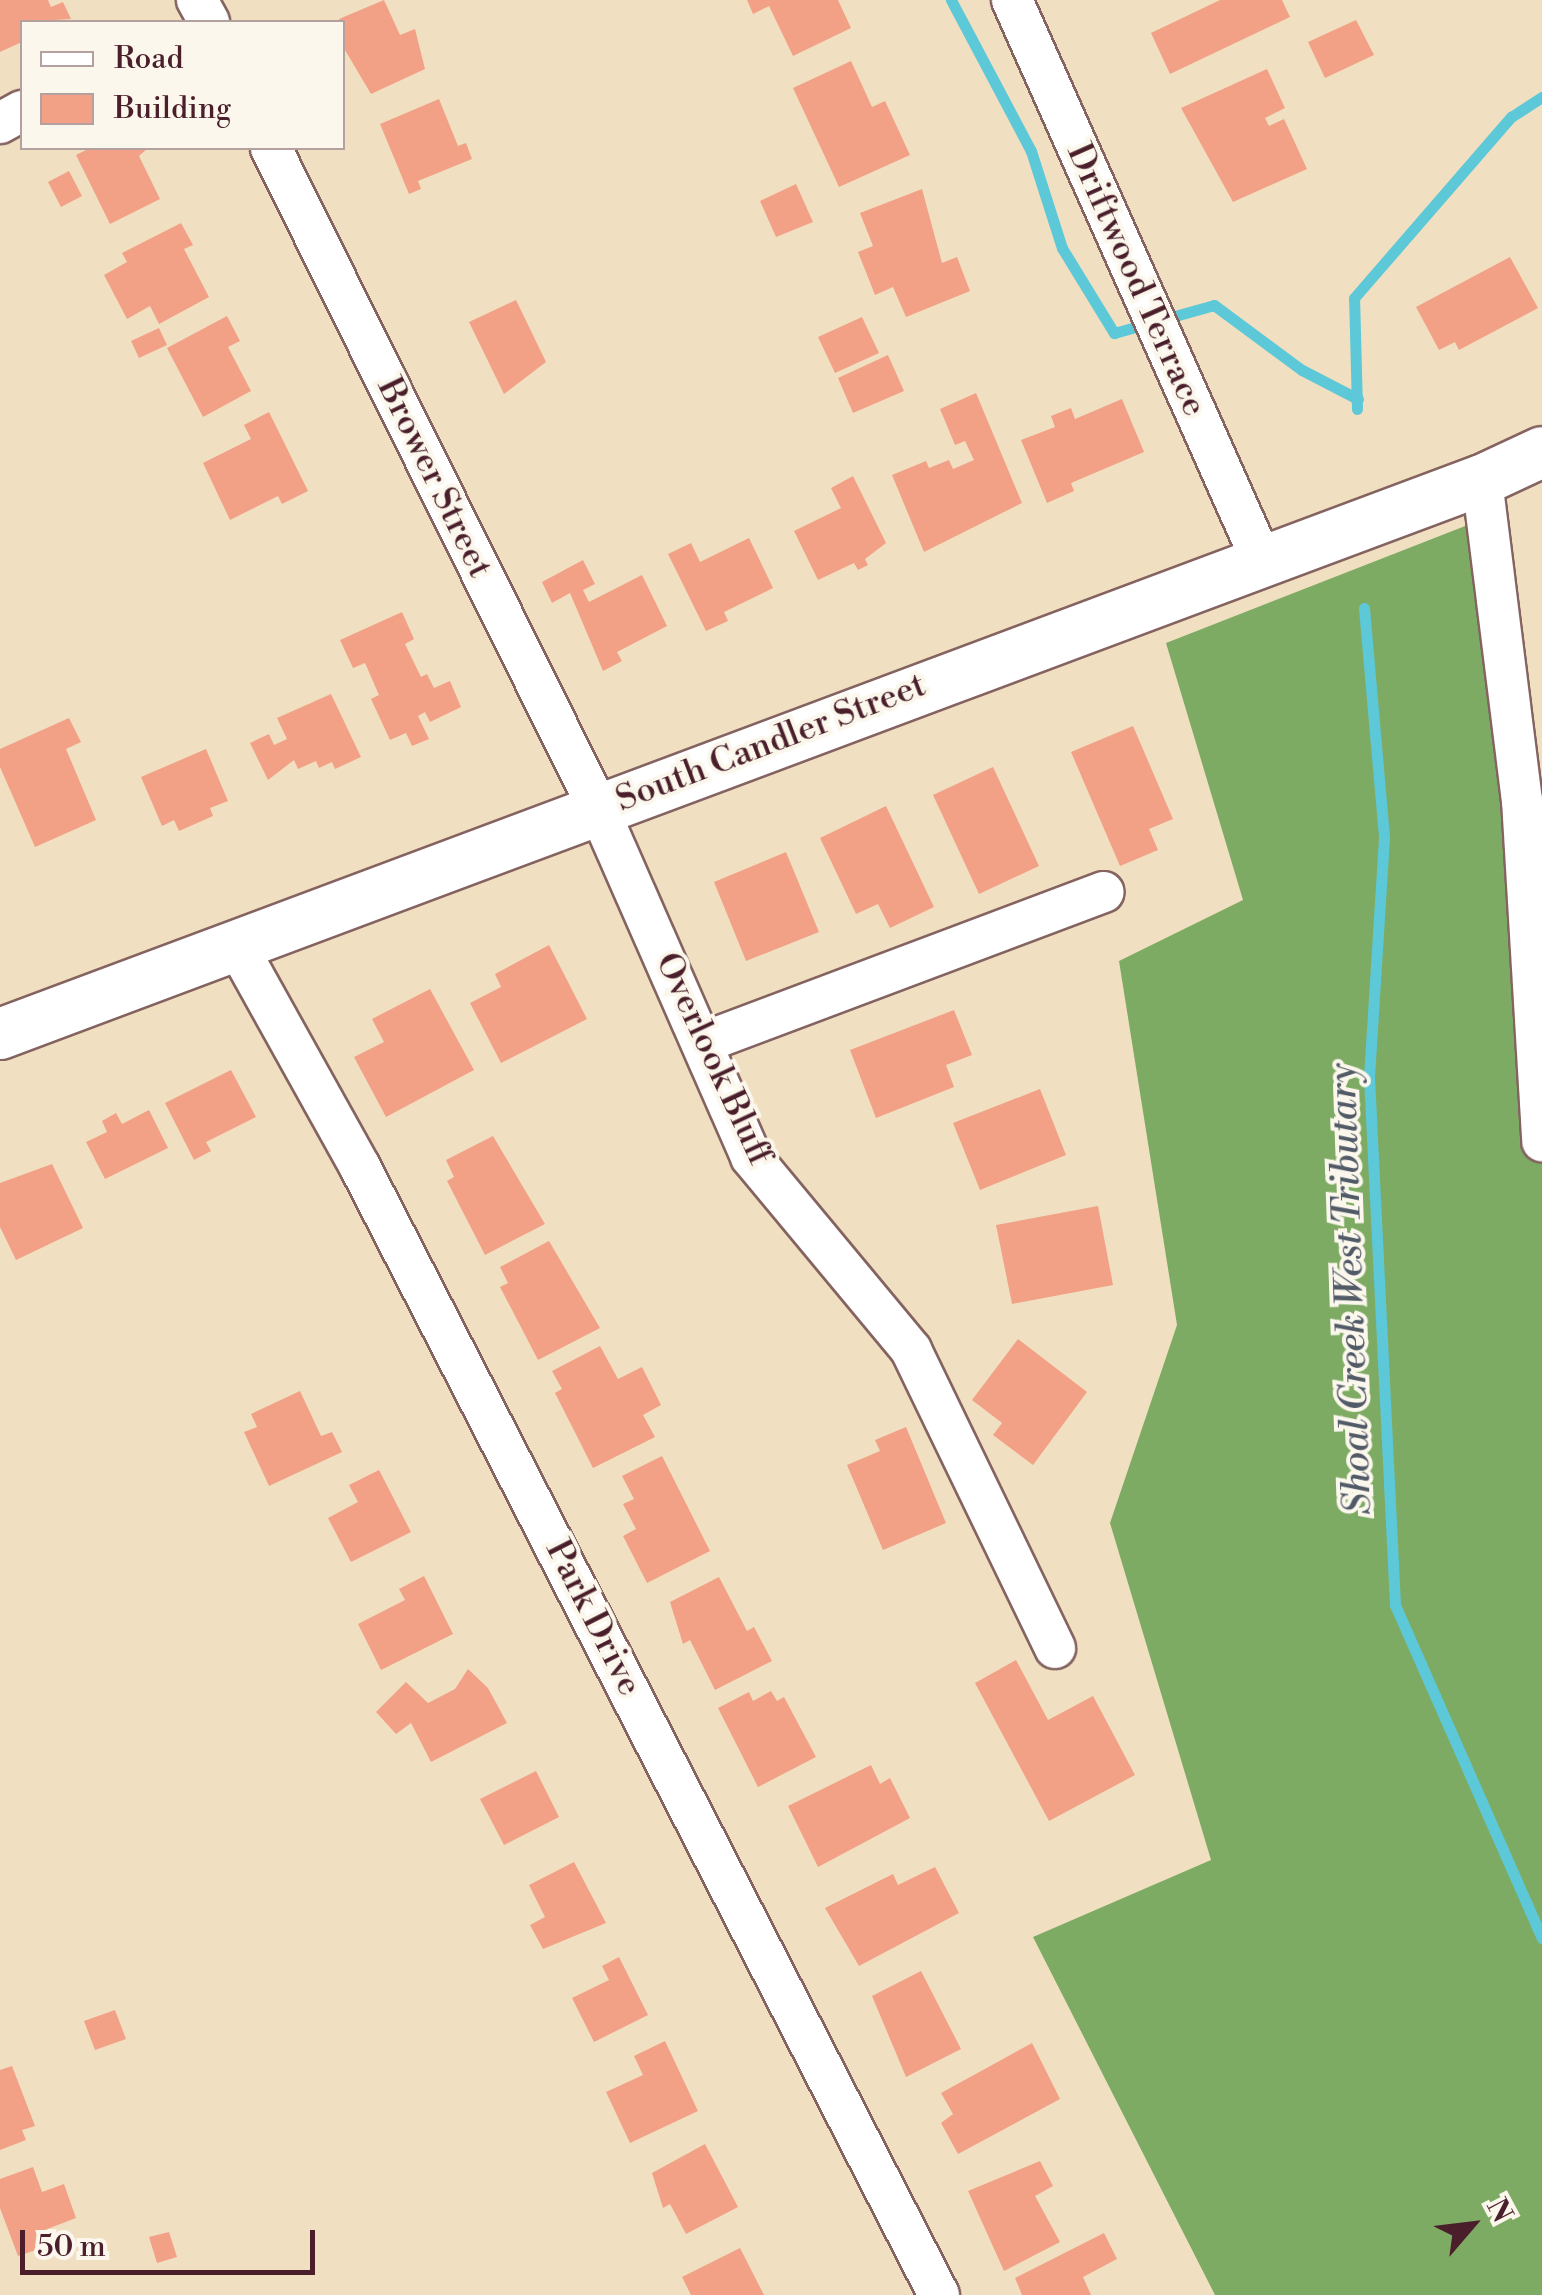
<!DOCTYPE html>
<html>
<head>
<meta charset="utf-8">
<style>
	body { margin:0 }
	#map { position:relative; width:1542px; height:2295px; overflow:hidden; background:#f0e0c1; font-family:"Libre Bodoni",serif }
	div>[style] { position:absolute }
	[style*='--x'] { left:calc(var(--x)*1px); top:calc(var(--y)*1px); width:calc(var(--w)*1px); rotate:calc(var(--a)*1deg) }
	.forest>* { inset:0; background:#7eab63 }
	.stream>* { height:11px; margin:-5.5px; padding:0 5.5px; transform-origin:5.5px; border-radius:5.5px; background:#5dc8d7 }
	.building>* { inset:0; background:#f2a186 }
	.roads { filter:drop-shadow(2px 0 #846360) drop-shadow(-2px 0 #846360) drop-shadow(0 2px #846360) drop-shadow(0 -2px #846360) }
	.minor>* { height:40px; margin:-20px; padding:0 20px; transform-origin:20px; border-radius:20px; background:#fff }
	.major>* { height:50px; margin:-25px; padding:0 25px; transform-origin:25px; border-radius:25px; background:#fff }
	span { translate:-50% -50%; white-space:nowrap; text-align:center; line-height:1.15; -webkit-text-stroke:8px #fbf7ec; paint-order:stroke }
	.street-label { font-size:35px; color:#4a1f2b }
	.water-label { font-size:38px; color:#515a67; font-style:italic }
	.legend { position:absolute; left:20px; top:20px; width:325px; height:130px; box-sizing:border-box; background:#fbf7ec; border:2px solid #b4a19f; margin:0; padding:12px 18px; list-style:none; font-size:30px; color:#4a1f2b }
	.legend li { display:flex; align-items:center; gap:20px; height:50px }
	.legend b { width:50px; border:2px solid #b4a19f }
	.north { position:absolute; left:1422px; top:2175px; width:100px; height:100px; -webkit-text-stroke:8px #fbf7ec; paint-order:stroke; rotate:62deg; font-size:28px; font-weight:700; line-height:40px; text-align:center; color:#4a1f2b }
	.north::after { content:''; display:block; margin:auto; width:35px; height:45px; background:#4a1f2b; clip-path:polygon(50% 0,100% 100%,50% 72%,0 100%) }
	.scale { position:absolute; left:20px; top:2230px; width:295px; height:45px; box-sizing:border-box; border:5px solid #4a1f2b; border-top:0; padding-left:12px; font-size:30px; line-height:35px; white-space:nowrap; color:#4a1f2b; -webkit-text-stroke:8px #fbf7ec; paint-order:stroke }
</style>
</head>
<body>
<div id="map">
	<div class="forest">
		<div style="clip-path:polygon(1478px 521px,1542px 914px,1542px 2295px,1215px 2295px,1033px 1937px,1211px 1860px,1110px 1523px,1177px 1325px,1119px 961px,1243px 900px,1166px 643px)"></div>
	</div>
	<div class="stream">
		<div style="--x:951;--y:0;--w:171;--a:62.1"></div>
		<div style="--x:1031;--y:151;--w:102;--a:72.3"></div>
		<div style="--x:1062;--y:248;--w:100;--a:58.5"></div>
		<div style="--x:1114;--y:333;--w:104;--a:-15.6"></div>
		<div style="--x:1214;--y:305;--w:109;--a:36.5"></div>
		<div style="--x:1302;--y:370;--w:63;--a:27.4"></div>
		<div style="--x:1357;--y:409;--w:111;--a:-91.5"></div>
		<div style="--x:1354;--y:298;--w:240;--a:-49.1"></div>
		<div style="--x:1511;--y:117;--w:37;--a:-33"></div>
		<div style="--x:1364;--y:608;--w:231;--a:85"></div>
		<div style="--x:1384;--y:838;--w:239;--a:93.6"></div>
		<div style="--x:1369;--y:1077;--w:529;--a:87.18"></div>
		<div style="--x:1395;--y:1605;--w:364;--a:66.2"></div>
	</div>
	<div class="building">
		<div style="clip-path:polygon(0 0,48px 0,51px 7px,63px 2px,71px 19px,22px 22px,22px 42px,0 52px)"></div>
		<div style="clip-path:polygon(384px 0,400px 35px,415px 29px,425px 69px,371px 94px,342px 45px,339px 19px)"></div>
		<div style="clip-path:polygon(747px 0,838px 0,851px 28px,793px 56px,769px 6px,753px 14px)"></div>
		<div style="clip-path:polygon(1220px 0,1282px 0,1290px 17px,1170px 74px,1151px 33px)"></div>
		<div style="clip-path:polygon(1356px 20px,1374px 55px,1325px 78px,1308px 42px)"></div>
		<div style="clip-path:polygon(851px 61px,872px 107px,885px 101px,910px 155px,839px 187px,793px 88px)"></div>
		<div style="clip-path:polygon(1267px 69px,1285px 108px,1265px 118px,1269px 126px,1284px 119px,1307px 169px,1233px 202px,1181px 108px)"></div>
		<div style="clip-path:polygon(439px 99px,458px 146px,466px 143px,472px 159px,418px 181px,421px 189px,409px 194px,380px 124px)"></div>
		<div style="clip-path:polygon(90px 148px,148px 148px,139px 156px,160px 199px,110px 224px,76px 155px)"></div>
		<div style="clip-path:polygon(69px 171px,82px 196px,61px 207px,48px 182px)"></div>
		<div style="clip-path:polygon(796px 184px,813px 222px,776px 237px,760px 201px)"></div>
		<div style="clip-path:polygon(922px 189px,942px 263px,957px 257px,970px 291px,906px 317px,893px 287px,875px 295px,858px 252px,873px 246px,860px 213px)"></div>
		<div style="clip-path:polygon(181px 223px,193px 245px,184px 249px,209px 297px,159px 324px,150px 306px,127px 319px,104px 275px,127px 262px,122px 253px)"></div>
		<div style="clip-path:polygon(1510px 257px,1538px 308px,1459px 350px,1455px 342px,1439px 350px,1416px 307px)"></div>
		<div style="clip-path:polygon(516px 300px,546px 362px,504px 394px,469px 322px)"></div>
		<div style="clip-path:polygon(227px 316px,240px 341px,228px 347px,251px 391px,203px 417px,167px 348px)"></div>
		<div style="clip-path:polygon(862px 317px,879px 353px,835px 373px,818px 337px)"></div>
		<div style="clip-path:polygon(159px 328px,167px 345px,139px 358px,131px 341px)"></div>
		<div style="clip-path:polygon(888px 355px,904px 391px,853px 413px,838px 378px)"></div>
		<div style="clip-path:polygon(976px 393px,1022px 503px,924px 552px,892px 475px,926px 461px,929px 468px,949px 460px,953px 469px,974px 460px,965px 441px,955px 445px,940px 409px)"></div>
		<div style="clip-path:polygon(1122px 399px,1144px 452px,1071px 483px,1074px 491px,1047px 503px,1021px 440px,1055px 427px,1051px 416px,1071px 408px,1075px 419px)"></div>
		<div style="clip-path:polygon(269px 412px,308px 491px,282px 504px,278px 496px,230px 520px,203px 463px,251px 439px,244px 425px)"></div>
		<div style="clip-path:polygon(853px 476px,886px 543px,865px 559px,868px 565px,858px 570px,854px 563px,818px 580px,794px 531px,841px 508px,831px 488px)"></div>
		<div style="clip-path:polygon(749px 538px,773px 588px,724px 612px,728px 621px,706px 631px,668px 554px,691px 543px,700px 562px)"></div>
		<div style="clip-path:polygon(583px 560px,595px 584px,583px 590px,589px 602px,642px 575px,667px 626px,617px 652px,622px 661px,603px 671px,570px 593px,552px 603px,542px 582px)"></div>
		<div style="clip-path:polygon(402px 612px,414px 639px,405px 644px,421px 677px,427px 674px,434px 688px,450px 681px,461px 707px,430px 722px,425px 712px,418px 716px,429px 739px,412px 746px,406px 733px,390px 740px,371px 699px,379px 695px,365px 663px,353px 668px,340px 640px)"></div>
		<div style="clip-path:polygon(331px 694px,361px 757px,335px 769px,332px 762px,319px 768px,316px 761px,298px 769px,294px 760px,268px 780px,250px 743px,269px 734px,274px 745px,287px 739px,277px 718px)"></div>
		<div style="clip-path:polygon(69px 718px,81px 742px,66px 749px,96px 820px,35px 847px,0 767px,0 749px)"></div>
		<div style="clip-path:polygon(1133px 726px,1173px 819px,1149px 829px,1158px 850px,1120px 866px,1071px 752px)"></div>
		<div style="clip-path:polygon(206px 749px,228px 801px,210px 808px,213px 816px,179px 831px,174px 820px,162px 826px,141px 777px)"></div>
		<div style="clip-path:polygon(993px 767px,1039px 866px,979px 894px,933px 795px)"></div>
		<div style="clip-path:polygon(886px 806px,934px 907px,890px 928px,878px 904px,856px 914px,820px 838px)"></div>
		<div style="clip-path:polygon(786px 852px,819px 932px,746px 961px,714px 882px)"></div>
		<div style="clip-path:polygon(549px 945px,587px 1019px,501px 1063px,470px 1003px,501px 987px,495px 974px)"></div>
		<div style="clip-path:polygon(430px 989px,474px 1070px,386px 1117px,354px 1057px,384px 1042px,372px 1019px)"></div>
		<div style="clip-path:polygon(954px 1010px,972px 1055px,946px 1065px,954px 1087px,876px 1118px,850px 1050px)"></div>
		<div style="clip-path:polygon(231px 1070px,256px 1117px,206px 1142px,211px 1151px,194px 1160px,165px 1103px)"></div>
		<div style="clip-path:polygon(1040px 1089px,1066px 1155px,980px 1190px,953px 1123px)"></div>
		<div style="clip-path:polygon(149px 1110px,168px 1148px,105px 1179px,86px 1142px,107px 1132px,102px 1121px,116px 1113px,122px 1124px)"></div>
		<div style="clip-path:polygon(493px 1136px,545px 1224px,485px 1255px,447px 1181px,454px 1177px,446px 1160px)"></div>
		<div style="clip-path:polygon(52px 1164px,83px 1228px,16px 1260px,0 1227px,0 1183px)"></div>
		<div style="clip-path:polygon(1098px 1206px,1113px 1285px,1012px 1304px,996px 1225px)"></div>
		<div style="clip-path:polygon(549px 1241px,600px 1328px,538px 1360px,500px 1287px,508px 1283px,500px 1267px)"></div>
		<div style="clip-path:polygon(1018px 1339px,1087px 1392px,1033px 1465px,993px 1435px,1002px 1423px,972px 1400px)"></div>
		<div style="clip-path:polygon(600px 1346px,618px 1379px,642px 1367px,661px 1405px,643px 1415px,655px 1437px,593px 1468px,555px 1393px,562px 1389px,552px 1371px)"></div>
		<div style="clip-path:polygon(300px 1391px,321px 1436px,332px 1432px,342px 1452px,269px 1486px,244px 1432px,257px 1427px,251px 1414px)"></div>
		<div style="clip-path:polygon(906px 1427px,946px 1523px,883px 1550px,847px 1465px,880px 1451px,875px 1440px)"></div>
		<div style="clip-path:polygon(662px 1456px,710px 1551px,647px 1583px,623px 1536px,636px 1529px,623px 1504px,634px 1499px,622px 1476px)"></div>
		<div style="clip-path:polygon(379px 1470px,411px 1532px,351px 1562px,328px 1518px,358px 1502px,349px 1485px)"></div>
		<div style="clip-path:polygon(424px 1576px,453px 1634px,381px 1670px,358px 1624px,405px 1600px,399px 1589px)"></div>
		<div style="clip-path:polygon(719px 1577px,747px 1631px,754px 1627px,772px 1661px,715px 1690px,690px 1640px,683px 1644px,670px 1602px)"></div>
		<div style="clip-path:polygon(1016px 1660px,1048px 1720px,1093px 1696px,1135px 1775px,1049px 1821px,975px 1683px)"></div>
		<div style="clip-path:polygon(468px 1669px,488px 1688px,507px 1723px,431px 1762px,411px 1723px,396px 1734px,376px 1712px,406px 1682px,428px 1703px,455px 1689px)"></div>
		<div style="clip-path:polygon(771px 1691px,777px 1701px,784px 1697px,816px 1757px,758px 1787px,718px 1708px,749px 1692px,753px 1701px)"></div>
		<div style="clip-path:polygon(871px 1765px,880px 1784px,890px 1778px,910px 1818px,818px 1867px,788px 1806px)"></div>
		<div style="clip-path:polygon(536px 1771px,559px 1817px,504px 1845px,480px 1799px)"></div>
		<div style="clip-path:polygon(574px 1862px,606px 1923px,543px 1949px,530px 1925px,545px 1917px,529px 1885px)"></div>
		<div style="clip-path:polygon(935px 1867px,959px 1913px,859px 1966px,825px 1908px,893px 1874px,898px 1885px)"></div>
		<div style="clip-path:polygon(619px 1957px,648px 2015px,594px 2042px,572px 1998px,609px 1980px,602px 1966px)"></div>
		<div style="clip-path:polygon(921px 1971px,961px 2049px,906px 2077px,872px 1996px)"></div>
		<div style="clip-path:polygon(115px 2010px,126px 2039px,95px 2050px,84px 2021px)"></div>
		<div style="clip-path:polygon(665px 2041px,698px 2111px,630px 2143px,606px 2092px,643px 2075px,634px 2056px)"></div>
		<div style="clip-path:polygon(1032px 2043px,1060px 2099px,958px 2154px,941px 2123px,953px 2114px,941px 2093px)"></div>
		<div style="clip-path:polygon(12px 2066px,35px 2126px,22px 2130px,26px 2140px,0 2150px,0 2070px)"></div>
		<div style="clip-path:polygon(705px 2144px,738px 2207px,686px 2234px,670px 2204px,663px 2208px,652px 2173px)"></div>
		<div style="clip-path:polygon(1040px 2161px,1053px 2186px,1035px 2196px,1060px 2242px,1004px 2271px,968px 2191px)"></div>
		<div style="clip-path:polygon(33px 2167px,42px 2192px,64px 2184px,76px 2218px,37px 2233px,42px 2248px,18px 2256px,0 2208px,0 2179px)"></div>
		<div style="clip-path:polygon(169px 2232px,177px 2257px,157px 2263px,149px 2237px)"></div>
		<div style="clip-path:polygon(1104px 2233px,1117px 2259px,1083px 2277px,1091px 2295px,1022px 2295px,1015px 2278px)"></div>
		<div style="clip-path:polygon(740px 2248px,764px 2295px,691px 2295px,682px 2277px)"></div>
	</div>
	<div class="roads">
		<div class="minor">
			<div style="--x:197;--y:0;--w:25;--a:61"></div>
			<div style="--x:1012;--y:0;--w:612;--a:65.99"></div>
			<div style="--x:0;--y:123;--w:25;--a:-29"></div>
			<div style="--x:271;--y:148;--w:737;--a:63.64"></div>
			<div style="--x:598;--y:808;--w:381;--a:66.3"></div>
			<div style="--x:751;--y:1157;--w:251;--a:50.3"></div>
			<div style="--x:911;--y:1350;--w:331;--a:64.2"></div>
			<div style="--x:1482;--y:480;--w:322;--a:82.9"></div>
			<div style="--x:1522;--y:800;--w:342;--a:86.6"></div>
			<div style="--x:237;--y:946;--w:253;--a:60.9"></div>
			<div style="--x:360;--y:1167;--w:1268;--a:62.83"></div>
			<div style="--x:702;--y:1043;--w:429;--a:-20.6"></div>
		</div>
		<div class="major">
			<div style="--x:0;--y:1034;--w:1582;--a:-20.5"></div>
			<div style="--x:1482;--y:480;--w:66;--a:-25"></div>
		</div>
	</div>
	<div class="street-label">
		<span style="left:1136px;top:280px;rotate:66deg">Driftwood Terrace</span>
		<span style="left:434px;top:478px;rotate:64deg">Brower Street</span>
		<span style="left:771px;top:743px;rotate:-21deg">South Candler Street</span>
		<span style="left:713px;top:1059px;rotate:65deg">Overlook Bluff</span>
		<span style="left:593px;top:1618px;rotate:63deg">Park Drive</span>
	</div>
	<div class="water-label">
		<span style="left:1351px;top:1289px;rotate:-92deg">Shoal Creek West Tributary</span>
	</div>
	<ul class="legend">
	<li><b style="height:12px;background:#fff"></b>Road</li>
	<li><b style="height:28px;background:#f2a186"></b>Building</li>
	</ul>
	<div class="north">N</div>
	<div class="scale">50 m</div>
</div>
</body>
</html>
